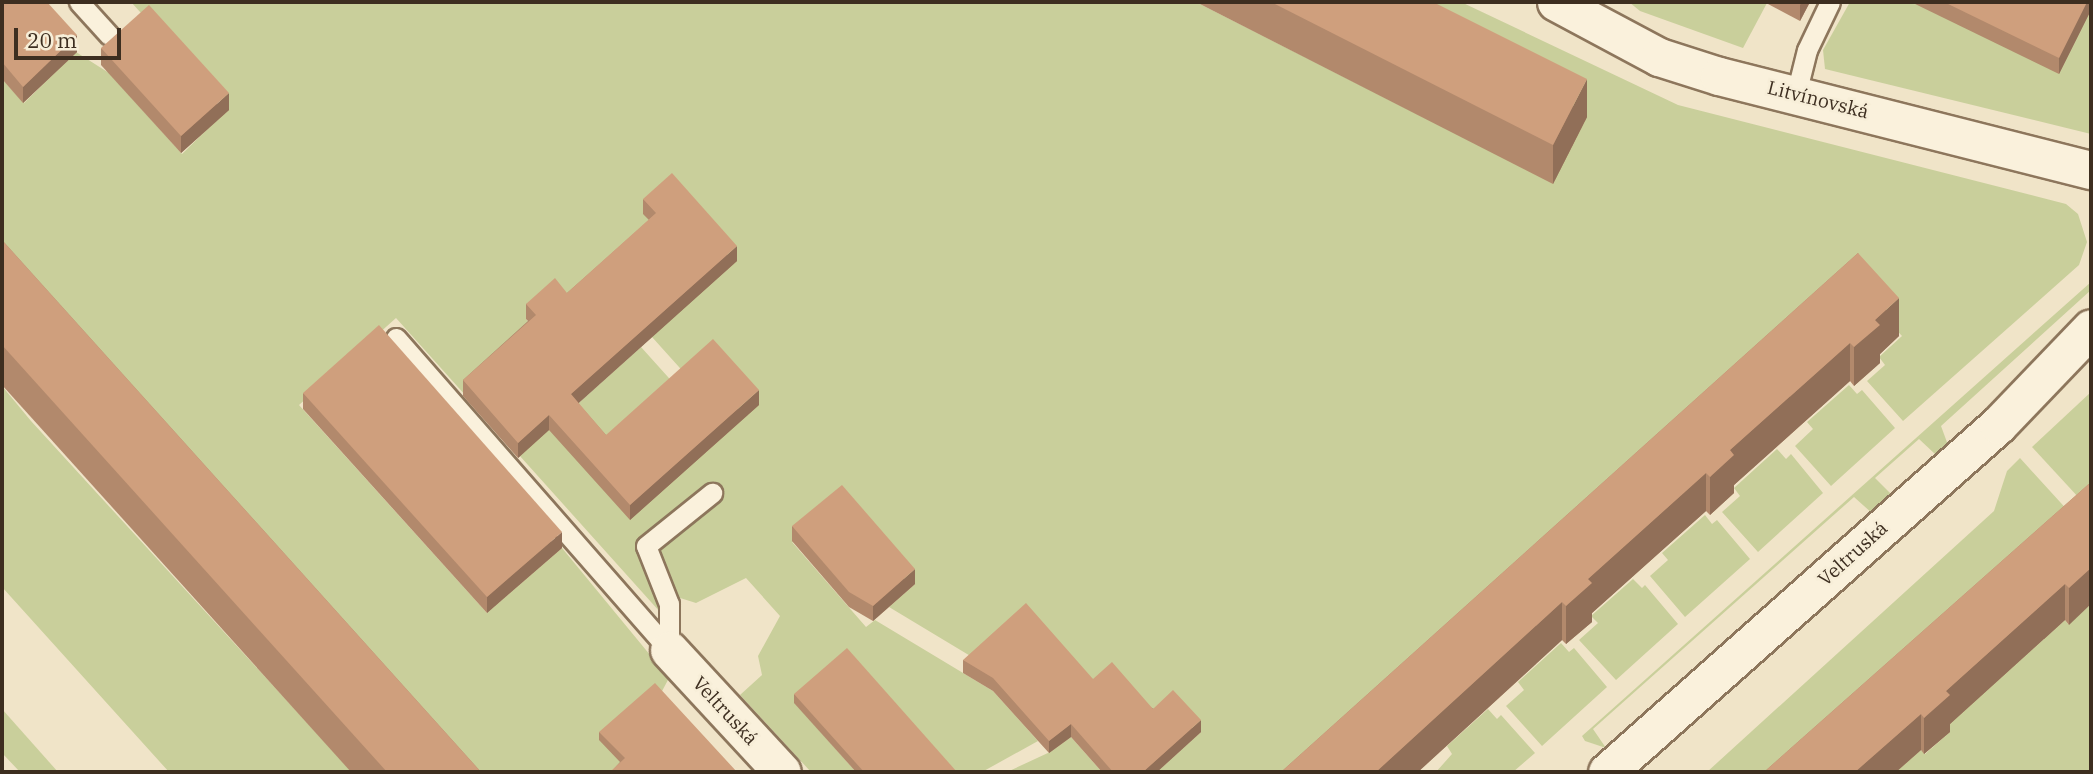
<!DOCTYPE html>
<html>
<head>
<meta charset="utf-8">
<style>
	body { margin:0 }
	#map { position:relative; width:2093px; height:774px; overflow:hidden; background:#f0e4c8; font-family:"IBM Plex Serif",serif }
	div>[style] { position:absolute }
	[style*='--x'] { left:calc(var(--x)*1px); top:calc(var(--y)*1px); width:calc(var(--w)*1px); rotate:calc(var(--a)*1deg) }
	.green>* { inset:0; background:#c9cf9b }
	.roads { filter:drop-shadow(2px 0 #8d765c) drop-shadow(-2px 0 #8d765c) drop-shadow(0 2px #8d765c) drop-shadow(0 -2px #8d765c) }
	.service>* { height:19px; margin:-9.5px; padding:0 9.5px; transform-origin:9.5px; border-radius:9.5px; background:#faf1dc }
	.minor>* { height:37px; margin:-18.5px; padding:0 18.5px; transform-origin:18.5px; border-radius:18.5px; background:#faf1dc }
	.wall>* { inset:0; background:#b2896c }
	.shaded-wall>* { inset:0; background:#916f58 }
	.building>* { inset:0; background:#cf9f7d }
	span { translate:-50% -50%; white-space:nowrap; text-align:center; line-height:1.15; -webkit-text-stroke:5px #f7eed8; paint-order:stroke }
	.street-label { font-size:19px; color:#3d2e20 }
	.frame { position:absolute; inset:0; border:4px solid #3d2e20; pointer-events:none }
	.scale { position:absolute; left:14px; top:28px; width:107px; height:32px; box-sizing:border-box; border:4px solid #3d2e20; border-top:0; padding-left:9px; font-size:21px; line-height:24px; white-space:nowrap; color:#3d2e20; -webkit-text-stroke:5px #f7eed8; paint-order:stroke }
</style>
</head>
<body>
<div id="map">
	<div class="green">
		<div style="clip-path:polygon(evenodd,131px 2px,1196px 2px,1553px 183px,1359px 2px,1461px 2px,1678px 105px,2066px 204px,2078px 214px,2087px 242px,2079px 265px,1903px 421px,1867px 381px,1885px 365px,1879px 357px,1902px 336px,1857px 288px,1314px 772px,1157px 772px,1201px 732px,1153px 721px,1093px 691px,977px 660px,889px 607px,915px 584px,792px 542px,866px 627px,875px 620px,993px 691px,1038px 741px,982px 772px,928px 772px,795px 703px,856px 772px,811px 772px,740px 695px,762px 675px,758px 656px,780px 616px,746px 578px,696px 603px,677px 597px,660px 612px,396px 318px,299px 405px,487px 613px,562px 548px,669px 678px,619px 772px,445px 772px,2px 279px,2px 79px,24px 103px,76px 52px,109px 73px,182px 154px,228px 109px,131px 2px,656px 229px,652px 337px,688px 377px,677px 387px,641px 347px,571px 410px,544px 339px,526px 319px,568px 308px,656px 229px)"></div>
		<div style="clip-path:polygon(1629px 2px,1764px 2px,1767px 3px,1743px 48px,1640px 11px)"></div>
		<div style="clip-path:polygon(1850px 2px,2091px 10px,2091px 134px,1825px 69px,1823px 50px)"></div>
		<div style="clip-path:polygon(2091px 282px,2091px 290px,1941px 426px,1948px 445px,1935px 454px,1919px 439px,1875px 478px,1893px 496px,1873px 514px,1854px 497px,1593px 729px,1606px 748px,1585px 741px,1582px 736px)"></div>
		<div style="clip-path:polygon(1849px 385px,1857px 394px,1862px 390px,1895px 428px,1831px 486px,1795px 446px,1813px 429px,1807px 422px)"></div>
		<div style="clip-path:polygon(2px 386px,31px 421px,352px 772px,169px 772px,2px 587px)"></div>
		<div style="clip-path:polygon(2091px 392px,2091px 511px,2032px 447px)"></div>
		<div style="clip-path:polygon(1777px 449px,1786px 459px,1791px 454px,1823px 493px,1758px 552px,1722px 512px,1740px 496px,1734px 488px)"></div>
		<div style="clip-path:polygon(2020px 458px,2091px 536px,1805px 772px,1707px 772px,1994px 511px,2007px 471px)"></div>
		<div style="clip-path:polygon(1705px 515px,1712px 524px,1717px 520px,1750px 559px,1685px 617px,1650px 576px,1668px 560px,1662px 553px)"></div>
		<div style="clip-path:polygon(1633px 579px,1642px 588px,1645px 585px,1678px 624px,1616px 680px,1579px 640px,1598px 623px,1591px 616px)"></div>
		<div style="clip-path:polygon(2091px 604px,2091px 772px,1895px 772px,1921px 750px,1925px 754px,1950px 732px,1946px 727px,2065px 620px,2068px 624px)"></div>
		<div style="clip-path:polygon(1561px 643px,1569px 652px,1574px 648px,1607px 687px,1542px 746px,1506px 706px,1524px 690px,1518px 682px)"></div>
		<div style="clip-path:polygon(2px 709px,58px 772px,20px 772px,2px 753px)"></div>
		<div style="clip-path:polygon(1488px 709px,1497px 719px,1501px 715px,1535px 753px,1513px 772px,1436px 772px,1452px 754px,1447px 746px)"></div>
		<div style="clip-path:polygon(1071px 737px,1102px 772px,1007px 772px,1050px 752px)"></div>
	</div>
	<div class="roads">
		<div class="service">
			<div style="--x:79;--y:2;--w:45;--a:47.7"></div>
			<div style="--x:1796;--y:94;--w:45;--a:-76"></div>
			<div style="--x:1807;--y:50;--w:53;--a:-64.4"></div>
			<div style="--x:396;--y:338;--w:415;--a:48.8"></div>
			<div style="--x:669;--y:650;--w:46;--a:-90"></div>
			<div style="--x:669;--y:604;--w:62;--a:-111.6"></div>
			<div style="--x:646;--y:546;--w:85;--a:-38.8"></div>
		</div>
		<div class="minor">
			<div style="--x:1556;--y:2;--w:117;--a:28.1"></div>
			<div style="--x:1659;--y:57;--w:63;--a:17.6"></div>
			<div style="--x:1719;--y:76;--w:384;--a:14.2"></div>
			<div style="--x:669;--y:650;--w:166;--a:47.2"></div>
			<div style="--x:1607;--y:772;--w:523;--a:-41.59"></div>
			<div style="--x:1998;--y:425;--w:134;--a:-46.2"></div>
		</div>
	</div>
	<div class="wall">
		<div style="clip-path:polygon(2px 2px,77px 52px,23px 103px,2px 79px)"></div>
		<div style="clip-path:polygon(1196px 2px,1433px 2px,1587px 117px,1553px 184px)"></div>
		<div style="clip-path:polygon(1768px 2px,1810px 2px,1800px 21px,1768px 4px)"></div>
		<div style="clip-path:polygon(1911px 2px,2091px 2px,2091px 10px,2059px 74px)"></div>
		<div style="clip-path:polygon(101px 48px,229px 110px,181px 153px,101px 65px)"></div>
		<div style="clip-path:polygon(643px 199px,737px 261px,578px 403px,606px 435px,759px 405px,630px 520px,549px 430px,518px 458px,463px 396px,463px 380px,528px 321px,526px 319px,526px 304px,567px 293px,649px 220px,643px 214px)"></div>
		<div style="clip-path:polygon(2px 240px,481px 772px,351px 772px,2px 385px)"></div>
		<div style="clip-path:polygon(1858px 253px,1899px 336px,1880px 354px,1880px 363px,1854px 386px,1850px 381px,1734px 485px,1734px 493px,1710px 515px,1706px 511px,1592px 613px,1592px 622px,1566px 644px,1562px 640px,1418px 772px,1281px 772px)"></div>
		<div style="clip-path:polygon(303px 393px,562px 548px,487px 613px,303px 409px)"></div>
		<div style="clip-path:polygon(2091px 482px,2069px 625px,2065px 620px,1950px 724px,1950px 732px,1924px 754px,1921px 750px,1896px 772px,1764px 772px)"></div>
		<div style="clip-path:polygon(792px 526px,915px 584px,873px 621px,849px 607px,792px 541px)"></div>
		<div style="clip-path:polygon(963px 660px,1093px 679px,1201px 732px,1157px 772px,1102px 772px,1071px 737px,1049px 753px,993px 691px,963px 673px)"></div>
		<div style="clip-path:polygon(794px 694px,957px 772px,856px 772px,794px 703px)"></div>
		<div style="clip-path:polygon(599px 732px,737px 772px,611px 772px,620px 762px,599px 740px)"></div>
	</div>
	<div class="shaded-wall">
		<div style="clip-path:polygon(1802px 2px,1810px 2px,1800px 21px,1800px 5px)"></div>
		<div style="clip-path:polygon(2087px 2px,2091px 2px,2091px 10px,2059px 74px,2059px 58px)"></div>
		<div style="clip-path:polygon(77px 35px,77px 52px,23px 103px,23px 87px)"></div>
		<div style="clip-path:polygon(1587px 79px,1587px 117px,1553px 184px,1553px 145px)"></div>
		<div style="clip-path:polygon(229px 93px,229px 110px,181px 153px,181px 136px)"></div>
		<div style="clip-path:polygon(737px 246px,737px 261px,571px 410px,571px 394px)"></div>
		<div style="clip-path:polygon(1899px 298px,1899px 336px,1880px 354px,1880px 363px,1854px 386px,1854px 347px,1875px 320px)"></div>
		<div style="clip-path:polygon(1850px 343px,1850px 381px,1734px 485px,1734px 493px,1710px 515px,1710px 477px,1730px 450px)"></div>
		<div style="clip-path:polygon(759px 390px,759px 405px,630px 520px,630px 505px)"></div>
		<div style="clip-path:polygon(549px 415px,549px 430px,518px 458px,518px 443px)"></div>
		<div style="clip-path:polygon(1706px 473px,1706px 511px,1592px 613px,1592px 622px,1566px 644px,1566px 606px,1588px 579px)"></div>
		<div style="clip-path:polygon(562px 532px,562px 548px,487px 613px,487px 597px)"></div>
		<div style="clip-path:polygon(2091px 559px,2091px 604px,2069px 625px,2069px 588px)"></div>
		<div style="clip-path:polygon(915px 569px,915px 584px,873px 621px,873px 606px)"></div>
		<div style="clip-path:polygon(2065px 584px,2065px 620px,1950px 724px,1950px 732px,1924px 754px,1924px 718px,1946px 691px)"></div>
		<div style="clip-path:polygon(1562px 602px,1562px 640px,1418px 772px,1376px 772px)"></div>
		<div style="clip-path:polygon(1921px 714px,1921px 750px,1896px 772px,1855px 772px)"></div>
		<div style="clip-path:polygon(1201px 720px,1201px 732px,1157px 772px,1143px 772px)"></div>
		<div style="clip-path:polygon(1071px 724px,1071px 737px,1049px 753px,1049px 741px)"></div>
	</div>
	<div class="building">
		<div style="clip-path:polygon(2px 2px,47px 2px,77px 35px,23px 87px,2px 62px)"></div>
		<div style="clip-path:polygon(1271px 2px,1433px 2px,1587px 79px,1553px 145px)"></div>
		<div style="clip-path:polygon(1944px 2px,2087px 2px,2059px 58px)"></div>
		<div style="clip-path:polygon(149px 5px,229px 93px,181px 136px,101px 48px)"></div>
		<div style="clip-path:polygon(672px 173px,737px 246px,571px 394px,606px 435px,713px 339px,759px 390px,630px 505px,549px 415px,518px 443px,463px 380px,536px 315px,526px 304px,555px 278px,567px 293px,656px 213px,643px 199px)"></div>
		<div style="clip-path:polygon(2px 240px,481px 772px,387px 772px,2px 345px)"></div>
		<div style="clip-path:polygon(1858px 253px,1899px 298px,1875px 320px,1880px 325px,1854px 347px,1850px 343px,1730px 450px,1734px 455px,1710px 477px,1706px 473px,1588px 579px,1592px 583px,1566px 606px,1562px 602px,1376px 772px,1281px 772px)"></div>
		<div style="clip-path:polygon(379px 325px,562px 532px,487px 597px,303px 393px)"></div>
		<div style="clip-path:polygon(2091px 482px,2091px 559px,2090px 561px,2091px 562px,2091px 568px,2069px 588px,2065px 584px,1946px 691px,1950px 695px,1924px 718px,1921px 714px,1855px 772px,1764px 772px)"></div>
		<div style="clip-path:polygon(842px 485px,915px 569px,873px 606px,849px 592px,792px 526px)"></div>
		<div style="clip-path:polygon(1026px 603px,1093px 679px,1112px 662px,1153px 709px,1173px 690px,1201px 720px,1143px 772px,1113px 772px,1071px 724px,1049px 741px,993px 678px,963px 660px)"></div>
		<div style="clip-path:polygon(847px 648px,957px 772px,864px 772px,794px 694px)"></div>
		<div style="clip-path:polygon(655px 683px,737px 772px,612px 772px,611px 771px,625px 758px,599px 732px)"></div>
	</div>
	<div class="street-label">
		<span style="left:1818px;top:100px;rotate:14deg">Litvínovská</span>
		<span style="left:1853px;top:554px;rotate:-42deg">Veltruská</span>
		<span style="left:725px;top:711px;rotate:47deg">Veltruská</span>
	</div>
	<div class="frame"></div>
	<div class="scale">20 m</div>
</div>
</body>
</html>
